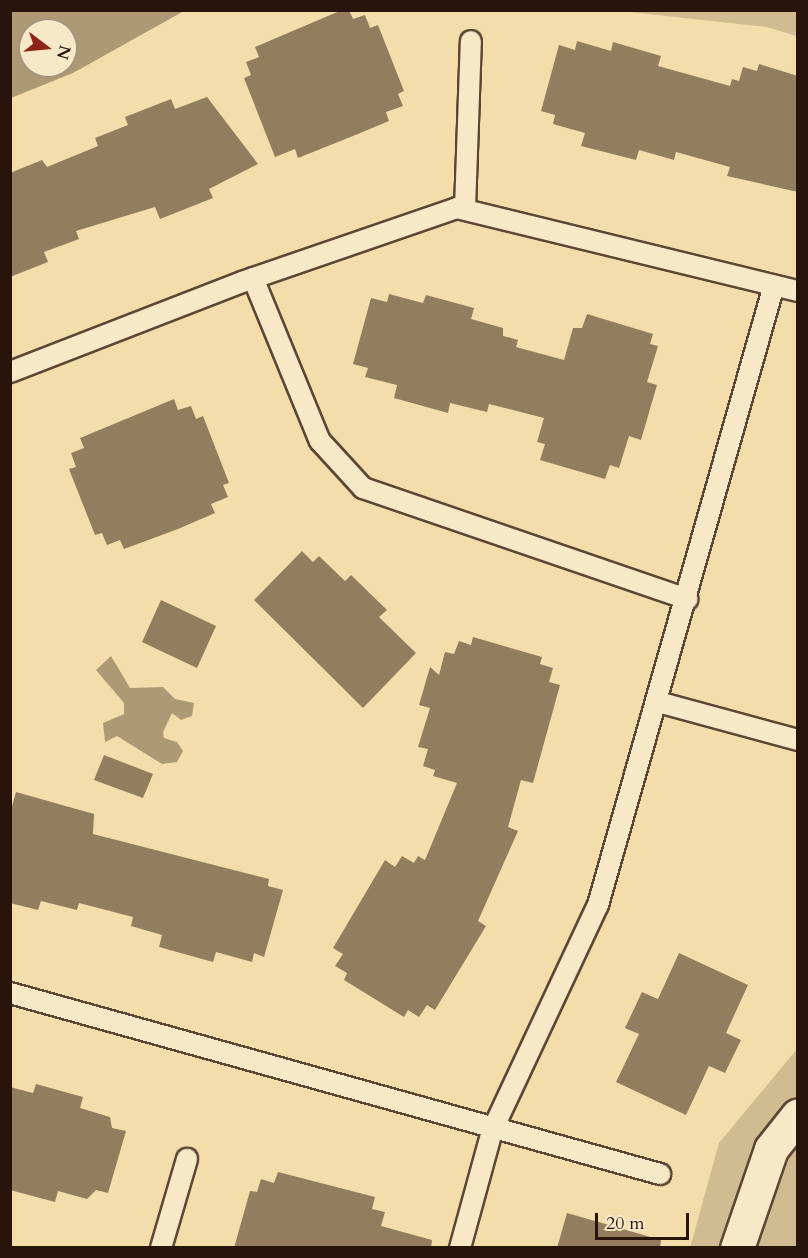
<!DOCTYPE html>
<html>
<head>
<meta charset="utf-8">
<style>
	body { margin:0 }
	#map { position:relative; width:808px; height:1258px; overflow:hidden; background:#f3ddab; font-family:Cardo,serif }
	div>[style] { position:absolute }
	[style*='--x'] { left:calc(var(--x)*1px); top:calc(var(--y)*1px); width:calc(var(--w)*1px); rotate:calc(var(--a)*1deg) }
	.green>* { inset:0; background:#d1bb90 }
	.water>* { inset:0; background:#ae9975 }
	.building>* { inset:0; background:#927d5f }
	.roads { filter:drop-shadow(2px 0 #5c4634) drop-shadow(-2px 0 #5c4634) drop-shadow(0 2px #5c4634) drop-shadow(0 -2px #5c4634) }
	.lane>* { height:20px; margin:-10px; padding:0 10px; transform-origin:10px; border-radius:10px; background:#f7e9c8 }
	.street>* { height:33px; margin:-16.5px; padding:0 16.5px; transform-origin:16.5px; border-radius:16.5px; background:#f7e9c8 }
	span { translate:-50% -50%; white-space:nowrap; text-align:center; line-height:1.15; -webkit-text-stroke:4.5px #f7e9c8; paint-order:stroke }
	.frame { position:absolute; inset:0; border:12px solid #29140c; pointer-events:none }
	.north { position:absolute; left:18px; top:18px; width:60px; height:60px; box-sizing:border-box; background:#f7e9c8; border:2px solid #a5947d; border-radius:50%; rotate:106deg; font-size:16px; font-weight:700; line-height:24px; text-align:center; color:#29140c }
	.north::after { content:''; display:block; margin:auto; width:21px; height:27px; background:#8f2418; clip-path:polygon(50% 0,100% 100%,50% 72%,0 100%) }
	.scale { position:absolute; left:595px; top:1213px; width:94px; height:27px; box-sizing:border-box; border:3px solid #29140c; border-top:0; padding-left:8px; font-size:18px; line-height:21px; white-space:nowrap; color:#29140c; -webkit-text-stroke:4px #f7e9c8; paint-order:stroke }
</style>
</head>
<body>
<div id="map">
	<div class="green">
		<div style="clip-path:polygon(621px 11px,797px 11px,797px 36px,767px 27px)"></div>
		<div style="clip-path:polygon(797px 1049px,797px 1247px,690px 1248px,719px 1143px)"></div>
	</div>
	<div class="water">
		<div style="clip-path:polygon(evenodd,11px 10px,184px 10px,184px 11px,73px 73px,11px 98px,11px 10px,30px 30px,66px 30px,66px 66px,30px 66px,30px 30px)"></div>
		<div style="clip-path:polygon(111px 656px,130px 688px,163px 687px,175px 699px,194px 703px,192px 716px,181px 720px,172px 713px,163px 732px,164px 738px,177px 742px,183px 751px,177px 762px,162px 764px,117px 736px,105px 742px,103px 723px,124px 714px,124px 703px,96px 670px)"></div>
	</div>
	<div class="building">
		<div style="clip-path:polygon(342px 10px,349px 10px,353px 19px,365px 15px,370px 28px,378px 25px,404px 91px,398px 94px,403px 106px,386px 112px,389px 121px,353px 136px,298px 158px,295px 149px,275px 157px,244px 78px,251px 75px,246px 62px,259px 57px,255px 47px)"></div>
		<div style="clip-path:polygon(577px 41px,611px 51px,613px 42px,661px 56px,658px 66px,730px 86px,732px 79px,739px 81px,743px 67px,757px 71px,759px 64px,798px 76px,798px 192px,727px 176px,730px 167px,676px 152px,674px 160px,639px 150px,636px 160px,581px 146px,585px 133px,553px 124px,555px 115px,541px 111px,559px 45px,575px 50px)"></div>
		<div style="clip-path:polygon(207px 97px,258px 164px,209px 189px,213px 198px,160px 219px,155px 207px,76px 231px,79px 239px,44px 252px,48px 262px,10px 277px,10px 173px,42px 160px,47px 167px,98px 146px,95px 138px,128px 125px,125px 117px,171px 99px,175px 109px)"></div>
		<div style="clip-path:polygon(389px 294px,423px 303px,426px 295px,474px 308px,471px 319px,503px 328px,503px 336px,518px 340px,516px 347px,564px 360px,573px 328px,582px 328px,587px 314px,653px 334px,650px 344px,658px 346px,647px 382px,657px 385px,641px 440px,629px 436px,619px 468px,610px 465px,605px 479px,540px 460px,545px 444px,537px 442px,544px 418px,489px 404px,487px 412px,450px 403px,448px 413px,394px 398px,397px 385px,365px 377px,368px 368px,353px 364px,371px 298px,387px 302px)"></div>
		<div style="clip-path:polygon(174px 399px,178px 410px,191px 406px,196px 419px,203px 416px,229px 483px,223px 485px,228px 497px,211px 504px,215px 513px,178px 529px,124px 549px,120px 540px,107px 545px,102px 533px,95px 535px,69px 469px,76px 467px,71px 453px,84px 448px,80px 438px)"></div>
		<div style="clip-path:polygon(302px 551px,313px 562px,319px 556px,345px 581px,351px 575px,387px 610px,379px 617px,416px 653px,363px 708px,254px 600px)"></div>
		<div style="clip-path:polygon(161px 600px,216px 626px,197px 668px,142px 642px)"></div>
		<div style="clip-path:polygon(473px 637px,542px 657px,540px 664px,553px 668px,549px 682px,560px 685px,533px 783px,521px 780px,508px 827px,518px 831px,478px 921px,486px 926px,435px 1010px,427px 1005px,419px 1017px,408px 1010px,404px 1017px,344px 980px,347px 973px,335px 966px,343px 954px,333px 948px,385px 860px,395px 867px,402px 856px,414px 863px,418px 856px,425px 860px,457px 783px,433px 776px,435px 770px,423px 766px,428px 749px,418px 747px,430px 708px,419px 705px,430px 667px,439px 675px,445px 652px,454px 654px,459px 641px,471px 645px)"></div>
		<div style="clip-path:polygon(104px 755px,153px 774px,143px 798px,94px 780px)"></div>
		<div style="clip-path:polygon(16px 792px,94px 814px,93px 834px,269px 879px,268px 886px,283px 890px,264px 957px,254px 953px,252px 962px,216px 952px,213px 962px,159px 947px,162px 935px,131px 926px,133px 917px,79px 903px,77px 910px,41px 901px,38px 910px,10px 903px,10px 813px)"></div>
		<div style="clip-path:polygon(679px 953px,748px 985px,726px 1033px,741px 1040px,725px 1073px,709px 1066px,686px 1115px,616px 1082px,639px 1034px,625px 1028px,642px 992px,658px 999px)"></div>
		<div style="clip-path:polygon(36px 1084px,83px 1097px,80px 1108px,110px 1117px,112px 1128px,126px 1131px,108px 1193px,96px 1190px,87px 1199px,58px 1191px,55px 1202px,10px 1190px,10px 1087px,33px 1093px)"></div>
		<div style="clip-path:polygon(278px 1172px,375px 1197px,372px 1209px,385px 1212px,381px 1226px,432px 1240px,431px 1248px,234px 1248px,250px 1191px,257px 1192px,261px 1179px,274px 1183px)"></div>
		<div style="clip-path:polygon(567px 1213px,661px 1240px,660px 1248px,557px 1248px)"></div>
	</div>
	<div class="roads">
		<div class="lane">
			<div style="--x:465;--y:209;--w:168;--a:-88"></div>
			<div style="--x:253;--y:278;--w:176;--a:67.7"></div>
			<div style="--x:320;--y:441;--w:64;--a:47.5"></div>
			<div style="--x:363;--y:488;--w:343;--a:18.9"></div>
			<div style="--x:10;--y:372;--w:249;--a:-21.2"></div>
			<div style="--x:242;--y:282;--w:227;--a:-19"></div>
			<div style="--x:457;--y:208;--w:351;--a:13.7"></div>
			<div style="--x:658;--y:702;--w:145;--a:15.2"></div>
			<div style="--x:10;--y:993;--w:675;--a:15.56"></div>
			<div style="--x:161;--y:1248;--w:93;--a:-73.7"></div>
			<div style="--x:460;--y:1248;--w:121;--a:-74.7"></div>
			<div style="--x:492;--y:1131;--w:250;--a:-64.9"></div>
			<div style="--x:598;--y:905;--w:644;--a:-74.15"></div>
		</div>
		<div class="street">
			<div style="--x:737;--y:1248;--w:105;--a:-71"></div>
			<div style="--x:771;--y:1149;--w:43;--a:-51.5"></div>
		</div>
	</div>
	<div class="frame"></div>
	<div class="north">N</div>
	<div class="scale">20 m</div>
</div>
</body>
</html>
